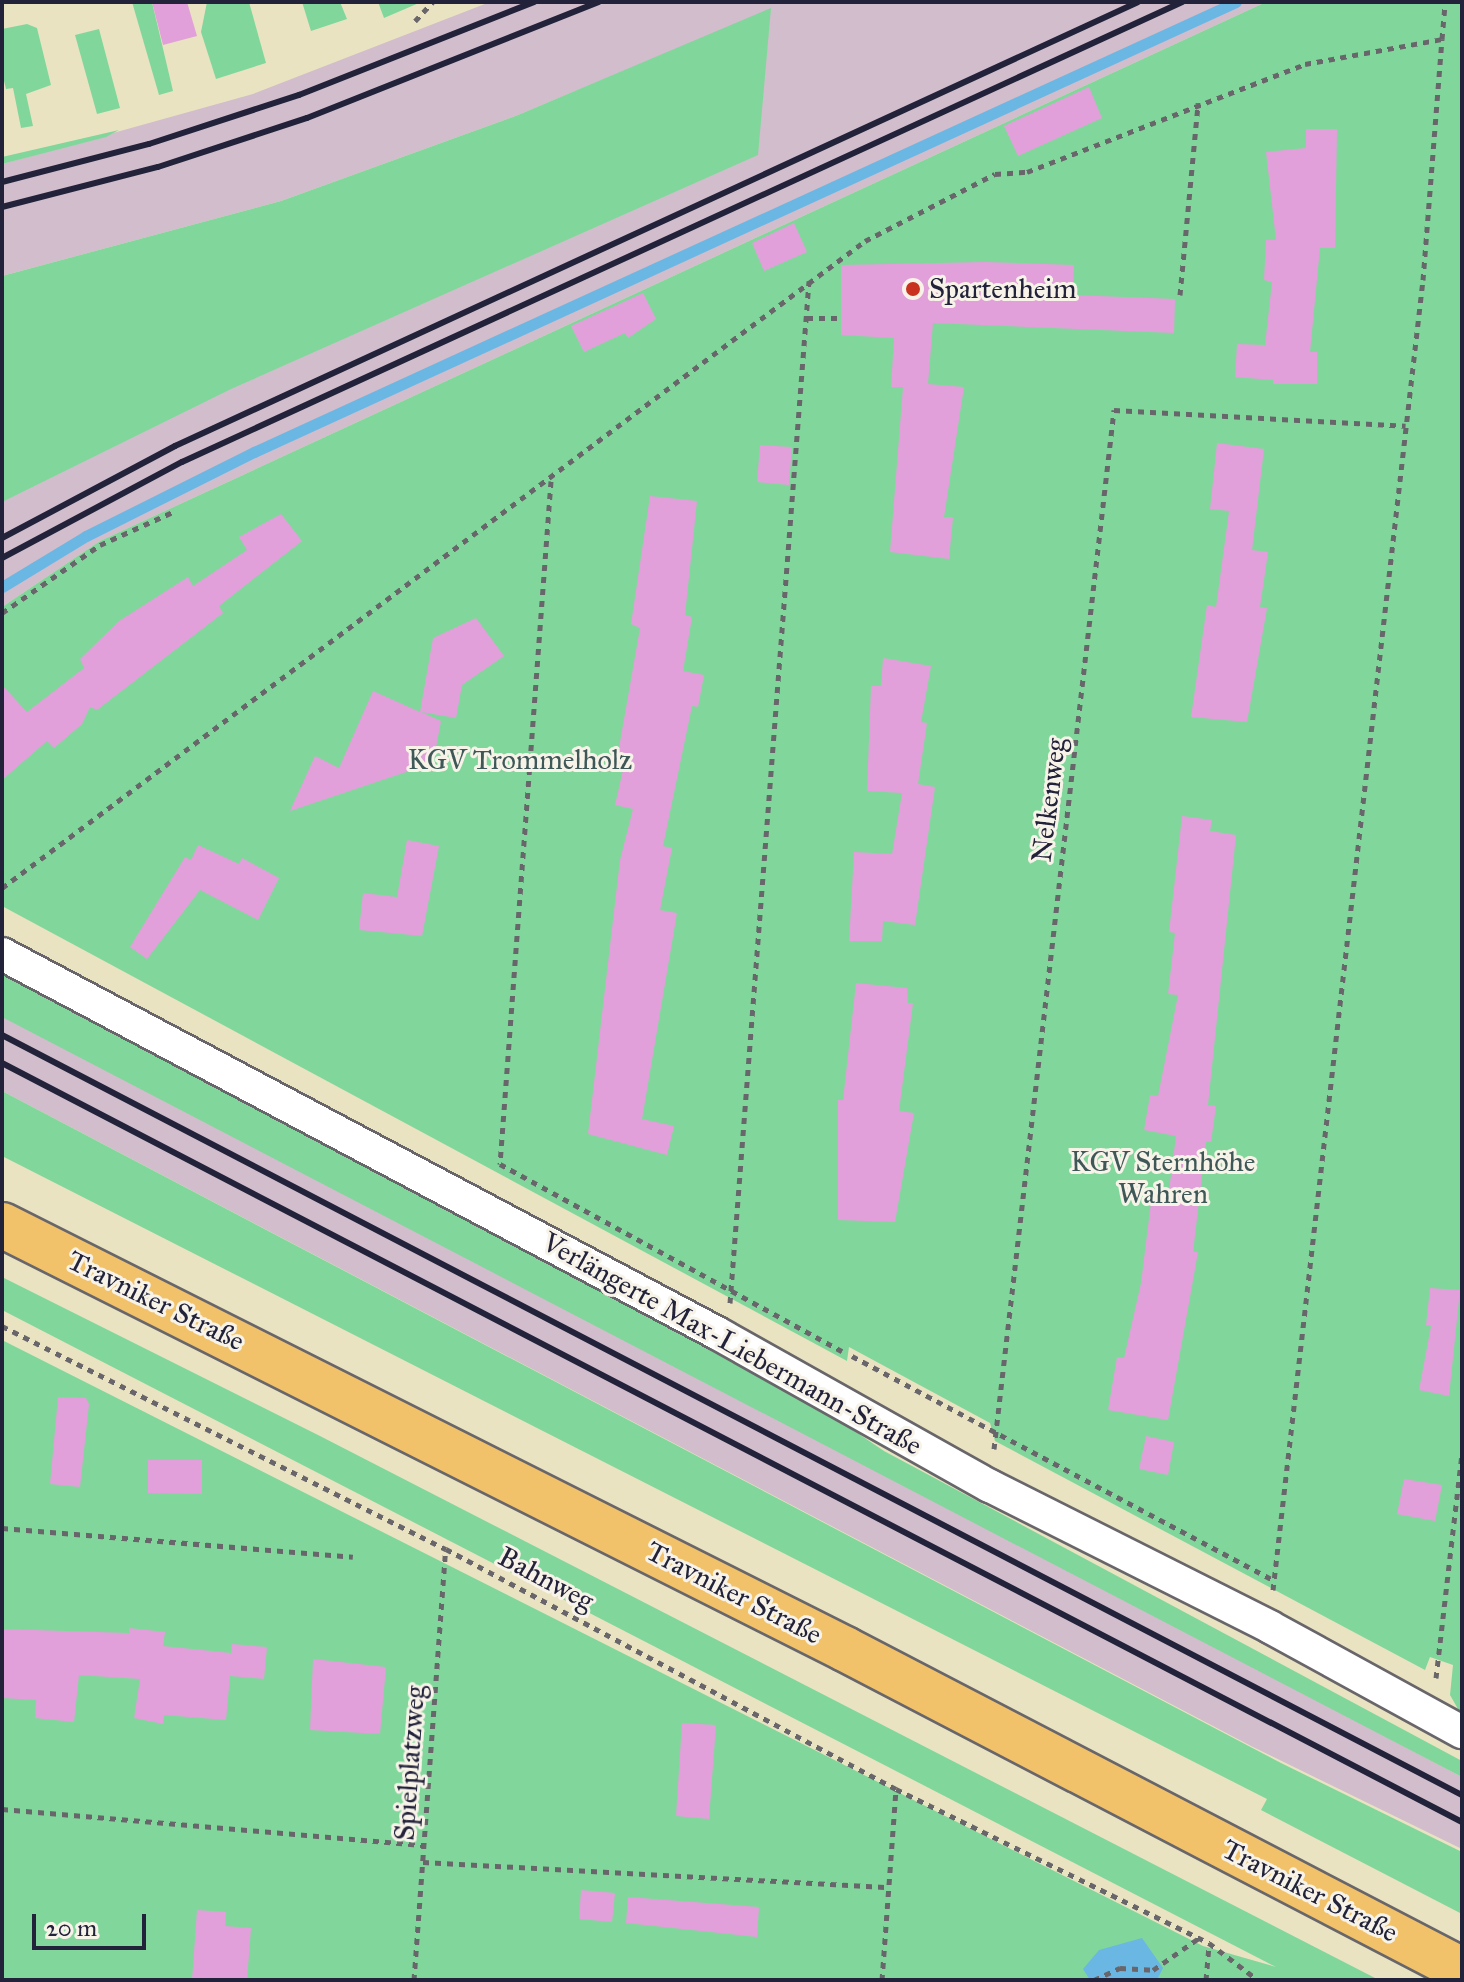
<!DOCTYPE html>
<html>
<head>
<meta charset="utf-8">
<style>
	body { margin:0 }
	#map { position:relative; width:1464px; height:1982px; overflow:hidden; background:#eae3c2; font-family:"IM FELL Great Primer",serif }
	div>[style] { position:absolute }
	[style*='--x'] { left:calc(var(--x)*1px); top:calc(var(--y)*1px); width:calc(var(--w)*1px); rotate:calc(var(--a)*1deg) }
	.industrial>* { inset:0; background:#d1bdcb }
	.green>* { inset:0; background:#81d79b }
	.water>* { inset:0; background:#6ab7e4 }
	.stream>* { height:11px; margin:-5.5px; padding:0 5.5px; transform-origin:5.5px; border-radius:5.5px; background:#6ab7e4 }
	.building>* { inset:0; background:#e1a0d9 }
	.path>* { height:5px; margin-top:-2.5px; transform-origin:0; background:repeating-linear-gradient(90deg,#68666a 0 6px,transparent 0 12px) }
	.roads { filter:drop-shadow(2px 0 #68666a) drop-shadow(-2px 0 #68666a) drop-shadow(0 2px #68666a) drop-shadow(0 -2px #68666a) }
	.minor>* { height:32px; margin:-16px; padding:0 16px; transform-origin:16px; border-radius:16px; background:#fff }
	.primary>* { height:44px; margin:-22px; padding:0 22px; transform-origin:22px; border-radius:22px; background:#f2c26a }
	.rail>* { height:6px; margin:-3px; padding:0 3px; transform-origin:3px; border-radius:3px; background:#22223b }
	.dots>* { width:22px; height:22px; translate:-50% -50%; box-sizing:border-box; border:4px solid #f7f3e8; border-radius:50% }
	span { translate:-50% -50%; white-space:nowrap; text-align:center; line-height:1.15; -webkit-text-stroke:6px #f7f3e8; paint-order:stroke }
	.poi-label { font-size:28px; color:#22223b }
	.left { translate:0 -50%; text-align:left }
	.park-label { font-size:28px; color:#3e5858 }
	.street-label { font-size:28px; color:#22223b }
	.frame { position:absolute; inset:0; border:4px solid #22223b; pointer-events:none }
	.scale { position:absolute; left:32px; top:1914px; width:114px; height:36px; box-sizing:border-box; border:4px solid #22223b; border-top:0; padding-left:10px; font-size:24px; line-height:28px; white-space:nowrap; color:#22223b; -webkit-text-stroke:6px #f7f3e8; paint-order:stroke }
</style>
</head>
<body>
<div id="map">
	<div class="industrial">
		<div style="clip-path:polygon(490px 2px,1266px 2px,100px 541px,2px 607px,2px 497px,771px 9px,518px 115px,281px 201px,2px 276px,2px 164px,253px 94px)"></div>
		<div style="clip-path:polygon(2px 1006px,1462px 1777px,1462px 1849px,1253px 1747px,2px 1091px)"></div>
	</div>
	<div class="green">
		<div style="clip-path:polygon(132px 2px,152px 2px,173px 91px,159px 95px)"></div>
		<div style="clip-path:polygon(207px 2px,249px 2px,266px 63px,216px 79px,201px 32px)"></div>
		<div style="clip-path:polygon(302px 2px,340px 2px,347px 19px,311px 31px)"></div>
		<div style="clip-path:polygon(378px 2px,418px 2px,419px 3px,384px 18px)"></div>
		<div style="clip-path:polygon(1266px 2px,1462px 2px,1462px 1716px,1450px 1695px,1453px 1665px,1430px 1657px,1425px 1670px,995px 1441px,990px 1423px,849px 1347px,847px 1361px,2px 906px,2px 607px,100px 541px)"></div>
		<div style="clip-path:polygon(771px 8px,758px 155px,231px 389px,2px 502px,2px 276px,281px 201px,518px 115px)"></div>
		<div style="clip-path:polygon(27px 24px,37px 28px,51px 85px,26px 94px,33px 126px,21px 128px,13px 88px,6px 89px,2px 73px,2px 29px)"></div>
		<div style="clip-path:polygon(99px 29px,120px 108px,97px 114px,75px 35px)"></div>
		<div style="clip-path:polygon(119px 130px,106px 137px,2px 164px,2px 157px)"></div>
		<div style="clip-path:polygon(2px 964px,794px 1390px,884px 1451px,1462px 1761px,1462px 1777px,2px 1017px)"></div>
		<div style="clip-path:polygon(2px 1091px,1281px 1763px,1462px 1852px,1462px 1914px,1261px 1810px,1267px 1799px,2px 1156px)"></div>
		<div style="clip-path:polygon(2px 1277px,320px 1436px,1379px 1980px,2px 1980px,2px 1340px,1203px 1946px,1276px 1967px,2px 1310px)"></div>
	</div>
	<div class="water">
		<div style="clip-path:polygon(1142px 1938px,1163px 1968px,1157px 1980px,1090px 1980px,1083px 1969px,1099px 1950px)"></div>
	</div>
	<div class="stream">
		<div style="--x:2;--y:587;--w:98;--a:-31.3"></div>
		<div style="--x:86;--y:536;--w:188;--a:-26.6"></div>
		<div style="--x:254;--y:452;--w:1080;--a:-24.62"></div>
	</div>
	<div class="building">
		<div style="clip-path:polygon(152px 2px,187px 2px,197px 36px,163px 45px)"></div>
		<div style="clip-path:polygon(1089px 87px,1102px 118px,1018px 156px,1004px 126px)"></div>
		<div style="clip-path:polygon(1306px 129px,1337px 129px,1335px 248px,1320px 248px,1310px 352px,1317px 352px,1317px 384px,1273px 384px,1273px 380px,1235px 377px,1237px 344px,1265px 345px,1272px 282px,1264px 280px,1266px 240px,1276px 240px,1266px 152px,1306px 148px)"></div>
		<div style="clip-path:polygon(794px 223px,807px 252px,764px 271px,752px 243px)"></div>
		<div style="clip-path:polygon(985px 262px,1074px 265px,1073px 295px,1175px 299px,1174px 333px,933px 323px,928px 384px,964px 387px,944px 517px,953px 517px,949px 559px,890px 552px,903px 387px,891px 387px,894px 338px,841px 335px,841px 265px)"></div>
		<div style="clip-path:polygon(643px 293px,656px 319px,628px 338px,625px 333px,584px 352px,571px 326px)"></div>
		<div style="clip-path:polygon(1217px 443px,1264px 449px,1252px 550px,1268px 552px,1260px 607px,1267px 608px,1247px 722px,1191px 717px,1207px 605px,1216px 607px,1229px 511px,1210px 509px)"></div>
		<div style="clip-path:polygon(760px 445px,792px 447px,789px 485px,757px 482px)"></div>
		<div style="clip-path:polygon(650px 496px,697px 501px,685px 615px,692px 617px,683px 671px,704px 675px,698px 707px,692px 706px,663px 846px,672px 848px,660px 910px,677px 913px,642px 1119px,674px 1126px,667px 1155px,588px 1134px,620px 860px,633px 809px,615px 805px,625px 761px,617px 759px,640px 628px,631px 624px)"></div>
		<div style="clip-path:polygon(281px 514px,302px 541px,219px 606px,223px 613px,97px 710px,90px 707px,82px 724px,54px 748px,47px 741px,2px 780px,2px 685px,27px 712px,84px 668px,80px 659px,119px 621px,188px 577px,193px 586px,247px 550px,239px 537px)"></div>
		<div style="clip-path:polygon(476px 618px,504px 656px,462px 685px,456px 718px,421px 712px,441px 721px,433px 763px,290px 811px,315px 756px,339px 768px,373px 691px,420px 712px,433px 638px)"></div>
		<div style="clip-path:polygon(883px 658px,931px 666px,921px 722px,927px 723px,918px 784px,935px 787px,915px 925px,883px 921px,882px 941px,849px 941px,854px 852px,892px 854px,902px 793px,867px 791px,871px 686px,881px 686px)"></div>
		<div style="clip-path:polygon(1182px 816px,1212px 820px,1210px 831px,1236px 835px,1208px 1105px,1216px 1106px,1211px 1142px,1206px 1142px,1193px 1252px,1198px 1252px,1168px 1420px,1108px 1410px,1117px 1357px,1124px 1358px,1141px 1283px,1151px 1202px,1167px 1206px,1176px 1136px,1144px 1130px,1150px 1095px,1158px 1096px,1178px 995px,1168px 994px,1175px 933px,1169px 932px)"></div>
		<div style="clip-path:polygon(407px 840px,439px 846px,422px 936px,359px 930px,363px 893px,397px 897px)"></div>
		<div style="clip-path:polygon(198px 845px,239px 864px,242px 858px,279px 878px,258px 920px,200px 890px,147px 959px,130px 947px,185px 857px,191px 860px)"></div>
		<div style="clip-path:polygon(856px 983px,907px 988px,908px 1003px,913px 1003px,899px 1111px,914px 1113px,895px 1222px,838px 1220px,838px 1100px,843px 1100px)"></div>
		<div style="clip-path:polygon(1430px 1288px,1460px 1290px,1449px 1396px,1419px 1390px,1431px 1326px,1426px 1325px)"></div>
		<div style="clip-path:polygon(58px 1397px,86px 1398px,89px 1404px,80px 1487px,50px 1484px)"></div>
		<div style="clip-path:polygon(1146px 1436px,1174px 1442px,1168px 1475px,1139px 1469px)"></div>
		<div style="clip-path:polygon(148px 1460px,202px 1460px,202px 1494px,148px 1493px)"></div>
		<div style="clip-path:polygon(1404px 1479px,1442px 1485px,1435px 1521px,1397px 1514px)"></div>
		<div style="clip-path:polygon(129px 1628px,165px 1632px,163px 1646px,231px 1653px,232px 1644px,267px 1647px,264px 1679px,230px 1676px,226px 1720px,164px 1715px,163px 1724px,134px 1718px,140px 1679px,79px 1675px,74px 1722px,35px 1718px,36px 1700px,2px 1698px,2px 1629px,129px 1633px)"></div>
		<div style="clip-path:polygon(313px 1659px,386px 1667px,380px 1734px,310px 1730px)"></div>
		<div style="clip-path:polygon(682px 1723px,716px 1725px,709px 1819px,676px 1816px)"></div>
		<div style="clip-path:polygon(581px 1890px,615px 1893px,612px 1922px,579px 1919px)"></div>
		<div style="clip-path:polygon(628px 1897px,759px 1907px,757px 1937px,626px 1923px)"></div>
		<div style="clip-path:polygon(197px 1910px,226px 1912px,225px 1926px,251px 1928px,247px 1980px,192px 1980px)"></div>
	</div>
	<div class="path">
		<div style="--x:415;--y:21;--w:26;--a:-47"></div>
		<div style="--x:1180;--y:295;--w:193;--a:-84.6"></div>
		<div style="--x:807;--y:318;--w:34;--a:0"></div>
		<div style="--x:551;--y:481;--w:685;--a:94.27"></div>
		<div style="--x:500;--y:1164;--w:390;--a:28.7"></div>
		<div style="--x:2;--y:613;--w:119;--a:-34.8"></div>
		<div style="--x:100;--y:545;--w:82;--a:-24.4"></div>
		<div style="--x:2;--y:888;--w:1079;--a:-36.86"></div>
		<div style="--x:865;--y:241;--w:146;--a:-27.3"></div>
		<div style="--x:995;--y:174;--w:32;--a:-4"></div>
		<div style="--x:1027;--y:172;--w:298;--a:-21.2"></div>
		<div style="--x:1305;--y:64;--w:139;--a:-10.3"></div>
		<div style="--x:1442;--y:39;--w:37;--a:-85"></div>
		<div style="--x:730;--y:1303;--w:1025;--a:-85.58"></div>
		<div style="--x:2;--y:1326;--w:497;--a:26.7"></div>
		<div style="--x:446;--y:1549;--w:510;--a:28.07"></div>
		<div style="--x:896;--y:1789;--w:349;--a:26.2"></div>
		<div style="--x:1209;--y:1943;--w:61;--a:37.1"></div>
		<div style="--x:852;--y:1356;--w:478;--a:28"></div>
		<div style="--x:994;--y:1449;--w:1046;--a:-83.41"></div>
		<div style="--x:1114;--y:410;--w:292;--a:3.1"></div>
		<div style="--x:2;--y:1528;--w:352;--a:4.7"></div>
		<div style="--x:1273;--y:1590;--w:1319;--a:-83.47"></div>
		<div style="--x:1423;--y:280;--w:242;--a:-85.5"></div>
		<div style="--x:1436;--y:1678;--w:226;--a:-83.4"></div>
		<div style="--x:2;--y:1809;--w:424;--a:4.9"></div>
		<div style="--x:423;--y:1862;--w:467;--a:3.1"></div>
		<div style="--x:414;--y:1980;--w:432;--a:-85.8"></div>
		<div style="--x:882;--y:1980;--w:192;--a:-85.8"></div>
		<div style="--x:1094;--y:1980;--w:29;--a:-25"></div>
		<div style="--x:1120;--y:1968;--w:33;--a:3"></div>
		<div style="--x:1153;--y:1970;--w:56;--a:-34.8"></div>
		<div style="--x:1206;--y:1980;--w:36;--a:-85"></div>
	</div>
	<div class="roads">
		<div class="minor">
			<div style="--x:2;--y:954;--w:809;--a:27.93"></div>
			<div style="--x:717;--y:1333;--w:313;--a:29.3"></div>
			<div style="--x:990;--y:1486;--w:313;--a:26.7"></div>
			<div style="--x:1270;--y:1627;--w:219;--a:28.7"></div>
		</div>
		<div class="primary">
			<div style="--x:2;--y:1225;--w:944;--a:26.7"></div>
			<div style="--x:845;--y:1649;--w:696;--a:27.49"></div>
		</div>
	</div>
	<div class="rail">
		<div style="--x:2;--y:182;--w:152;--a:-14.5"></div>
		<div style="--x:149;--y:144;--w:158;--a:-18.1"></div>
		<div style="--x:299;--y:95;--w:253;--a:-21.6"></div>
		<div style="--x:2;--y:207;--w:161;--a:-14.4"></div>
		<div style="--x:158;--y:167;--w:157;--a:-18.2"></div>
		<div style="--x:307;--y:118;--w:314;--a:-21.7"></div>
		<div style="--x:2;--y:538;--w:196;--a:-28"></div>
		<div style="--x:175;--y:446;--w:1060;--a:-24.75"></div>
		<div style="--x:2;--y:558;--w:204;--a:-28.1"></div>
		<div style="--x:182;--y:462;--w:1101;--a:-24.7"></div>
		<div style="--x:2;--y:1035;--w:1646;--a:27.5"></div>
		<div style="--x:2;--y:1063;--w:1646;--a:27.47"></div>
	</div>
	<div class="dots">
		<div style="left:913px;top:289px;background:#c8321e"></div>
	</div>
	<div class="poi-label">
		<span class="left" style="left:929px;top:289px">Spartenheim</span>
	</div>
	<div class="park-label">
		<span style="left:520px;top:760px">KGV Trommelholz</span>
		<span style="left:1163px;top:1178px">KGV Sternhöhe<br>Wahren</span>
	</div>
	<div class="street-label">
		<span style="left:1049px;top:800px;rotate:-83deg">Nelkenweg</span>
		<span style="left:156px;top:1301px;rotate:26deg">Travniker Straße</span>
		<span style="left:732px;top:1344px;rotate:29deg">Verlängerte Max-Liebermann-Straße</span>
		<span style="left:546px;top:1579px;rotate:28deg">Bahnweg</span>
		<span style="left:734px;top:1593px;rotate:27deg">Travniker Straße</span>
		<span style="left:410px;top:1763px;rotate:-86deg">Spielplatzweg</span>
		<span style="left:1310px;top:1891px;rotate:27deg">Travniker Straße</span>
	</div>
	<div class="frame"></div>
	<div class="scale">20 m</div>
</div>
</body>
</html>
